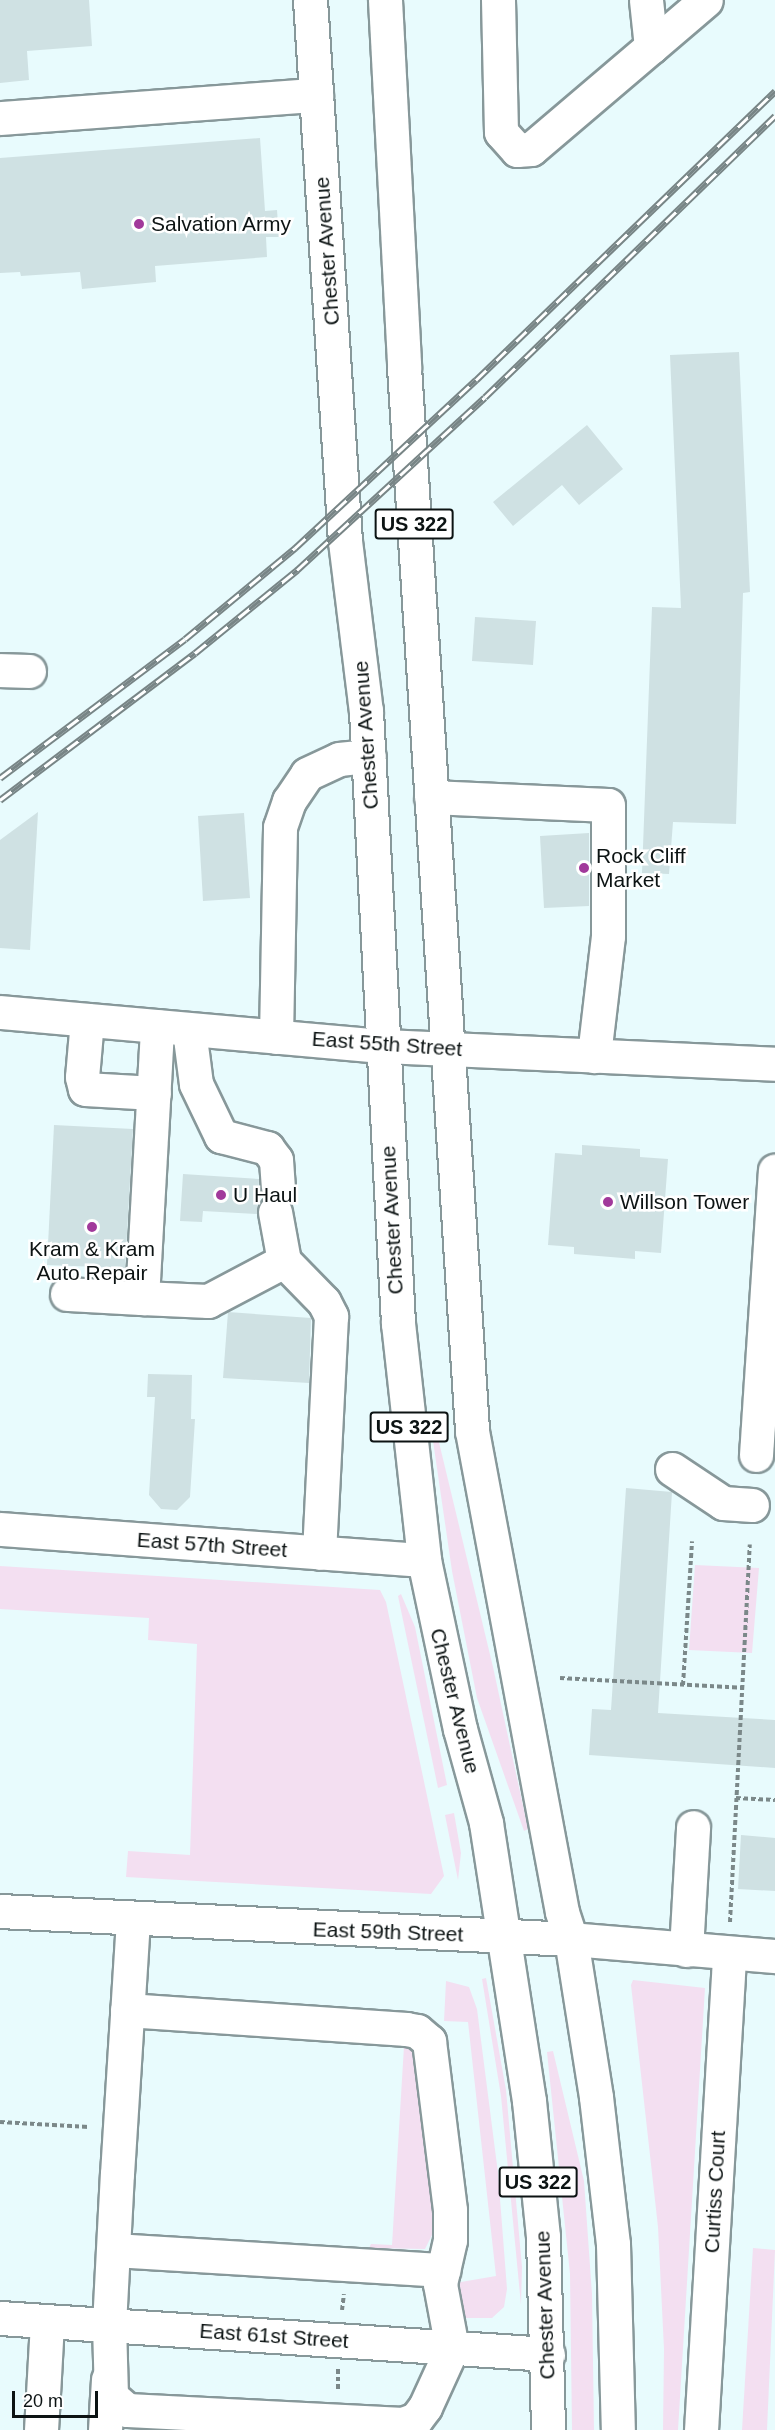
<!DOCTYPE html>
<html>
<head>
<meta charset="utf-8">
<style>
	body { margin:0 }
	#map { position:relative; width:775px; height:2430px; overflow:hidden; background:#e8fbfd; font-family:Arial,sans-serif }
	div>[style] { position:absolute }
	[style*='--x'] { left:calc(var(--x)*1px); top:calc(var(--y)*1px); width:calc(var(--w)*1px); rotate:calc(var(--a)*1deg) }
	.green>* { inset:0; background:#f3dff1 }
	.building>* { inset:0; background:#cfe1e3 }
	.path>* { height:4px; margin-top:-2px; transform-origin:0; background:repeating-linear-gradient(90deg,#7b8889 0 4.5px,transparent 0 7.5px) }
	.roads { filter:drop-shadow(2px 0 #87989a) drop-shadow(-2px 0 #87989a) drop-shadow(0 2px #87989a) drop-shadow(0 -2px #87989a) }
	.minor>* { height:33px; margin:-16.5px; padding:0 16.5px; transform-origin:16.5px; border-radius:16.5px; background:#fff }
	.major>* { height:33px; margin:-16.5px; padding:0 16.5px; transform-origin:16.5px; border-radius:16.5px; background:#fff }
	.rail>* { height:7px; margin-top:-3.5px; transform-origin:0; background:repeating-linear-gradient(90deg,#fff 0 14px,#788586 0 28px); box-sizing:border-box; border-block:2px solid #788586 }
	.dots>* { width:16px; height:16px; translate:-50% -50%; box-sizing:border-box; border:3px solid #fff; border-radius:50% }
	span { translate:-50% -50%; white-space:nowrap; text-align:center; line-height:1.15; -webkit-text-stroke:5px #fff; paint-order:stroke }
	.shield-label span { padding:2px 4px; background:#fff; border:2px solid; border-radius:4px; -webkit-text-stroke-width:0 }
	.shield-label { font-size:20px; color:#0c1313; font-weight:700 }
	.poi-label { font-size:21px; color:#0c1313 }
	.left { translate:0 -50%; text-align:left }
	.street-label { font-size:21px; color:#0c1313 }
	.scale { position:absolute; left:12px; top:2391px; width:86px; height:27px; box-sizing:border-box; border:3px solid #0c1313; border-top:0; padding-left:8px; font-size:18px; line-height:21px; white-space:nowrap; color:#0c1313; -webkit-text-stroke:4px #fff; paint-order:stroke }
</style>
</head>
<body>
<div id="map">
	<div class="green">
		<div style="clip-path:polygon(432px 1434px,437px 1434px,493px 1667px,528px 1829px,524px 1831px,477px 1698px,452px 1571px)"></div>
		<div style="clip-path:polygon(695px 1565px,759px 1568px,752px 1653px,689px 1650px)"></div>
		<div style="clip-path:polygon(0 1566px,380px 1590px,386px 1602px,444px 1876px,431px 1894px,126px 1877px,128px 1851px,190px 1855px,197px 1644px,148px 1640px,149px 1618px,0 1609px)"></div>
		<div style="clip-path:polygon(401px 1594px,415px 1627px,447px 1785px,438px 1788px,398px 1596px)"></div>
		<div style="clip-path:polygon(454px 1813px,461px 1853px,458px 1880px,445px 1815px)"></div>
		<div style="clip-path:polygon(486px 1978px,506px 2090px,522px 2267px,521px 2305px,501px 2096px,482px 1979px)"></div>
		<div style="clip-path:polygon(633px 1980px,705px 1988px,678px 2430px,663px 2430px,664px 2349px,658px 2227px,631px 1985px)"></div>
		<div style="clip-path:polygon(446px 1981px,469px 1987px,477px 2009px,498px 2173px,507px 2289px,504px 2307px,492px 2318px,465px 2318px,453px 2299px,453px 2289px,461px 2282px,496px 2276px,468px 2022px,444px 2021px)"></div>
		<div style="clip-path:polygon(381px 2042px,408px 2042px,415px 2048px,435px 2229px,425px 2249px,369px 2248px,371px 2244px,392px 2245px,404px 2046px)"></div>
		<div style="clip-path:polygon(553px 2051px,584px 2181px,592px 2294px,594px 2430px,572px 2430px,570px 2274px,547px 2052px)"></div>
		<div style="clip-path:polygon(753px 2248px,775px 2250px,767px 2430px,742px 2430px)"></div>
	</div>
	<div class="building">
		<div style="clip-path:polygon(0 0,89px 0,92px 46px,27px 51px,29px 80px,0 83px)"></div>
		<div style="clip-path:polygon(260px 138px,265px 211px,277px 210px,279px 237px,266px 237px,267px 257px,155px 266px,156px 282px,82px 289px,80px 272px,21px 276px,20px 272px,0 273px,0 158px)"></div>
		<div style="clip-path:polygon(739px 352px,750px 592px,743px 593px,736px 824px,673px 822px,669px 874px,642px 873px,652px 607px,681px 608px,670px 355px)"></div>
		<div style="clip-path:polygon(587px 425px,623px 469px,579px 505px,562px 485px,513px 526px,493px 502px)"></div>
		<div style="clip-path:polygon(475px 617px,536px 621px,533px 665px,472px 661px)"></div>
		<div style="clip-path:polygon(38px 812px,30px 950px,0 948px,0 840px)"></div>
		<div style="clip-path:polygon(244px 813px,250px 898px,203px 901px,198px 816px)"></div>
		<div style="clip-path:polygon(589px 833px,589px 906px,544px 908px,540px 836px)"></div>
		<div style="clip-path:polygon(54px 1125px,133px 1129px,125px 1268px,47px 1265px)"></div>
		<div style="clip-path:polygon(582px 1145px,640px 1149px,640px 1157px,668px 1159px,661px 1253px,635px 1251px,635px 1259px,574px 1254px,574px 1247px,548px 1245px,555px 1153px,582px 1155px)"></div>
		<div style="clip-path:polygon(183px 1174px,259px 1179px,257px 1214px,203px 1211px,202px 1222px,180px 1221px)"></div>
		<div style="clip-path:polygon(228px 1312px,311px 1318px,309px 1383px,223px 1378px)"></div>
		<div style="clip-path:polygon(148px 1374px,192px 1375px,191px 1419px,195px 1419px,190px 1497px,177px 1510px,161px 1509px,149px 1495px,155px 1397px,147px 1397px)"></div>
		<div style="clip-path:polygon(626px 1488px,672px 1492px,658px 1713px,775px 1720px,775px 1768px,589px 1755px,592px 1709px,611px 1710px)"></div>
		<div style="clip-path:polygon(741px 1835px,775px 1838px,775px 1891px,738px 1889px)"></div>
	</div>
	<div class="path">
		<div style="--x:560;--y:1678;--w:182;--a:3.1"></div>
		<div style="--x:683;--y:1685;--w:144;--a:-86.4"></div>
		<div style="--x:736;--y:1798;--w:39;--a:3"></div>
		<div style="--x:730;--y:1922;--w:378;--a:-87"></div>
		<div style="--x:0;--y:2122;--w:89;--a:3.2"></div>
		<div style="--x:342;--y:2310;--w:16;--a:-83"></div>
		<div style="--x:338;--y:2369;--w:22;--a:90"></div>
	</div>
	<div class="roads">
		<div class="minor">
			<div style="--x:498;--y:0;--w:132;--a:88.7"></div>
			<div style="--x:501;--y:132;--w:24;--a:48"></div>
			<div style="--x:517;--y:150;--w:14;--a:-4"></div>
			<div style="--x:531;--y:149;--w:157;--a:-40.4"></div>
			<div style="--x:651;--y:47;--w:47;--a:-96.1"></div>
			<div style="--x:651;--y:47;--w:72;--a:-40.5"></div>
			<div style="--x:0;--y:118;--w:317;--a:-4.2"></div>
			<div style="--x:0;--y:670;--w:29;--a:2"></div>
			<div style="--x:431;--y:797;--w:177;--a:2.6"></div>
			<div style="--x:608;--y:805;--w:131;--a:90"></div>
			<div style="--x:608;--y:936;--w:121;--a:96.7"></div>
			<div style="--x:87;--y:1020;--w:57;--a:95"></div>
			<div style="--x:82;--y:1077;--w:12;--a:76"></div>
			<div style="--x:85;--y:1089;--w:69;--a:3.3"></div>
			<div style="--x:189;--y:1030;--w:54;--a:82.6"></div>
			<div style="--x:196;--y:1084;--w:58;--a:64.3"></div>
			<div style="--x:221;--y:1136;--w:48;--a:14.6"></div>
			<div style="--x:267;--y:1148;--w:15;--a:53"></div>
			<div style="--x:276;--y:1160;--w:26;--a:86"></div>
			<div style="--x:276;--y:1037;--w:210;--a:-88.9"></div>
			<div style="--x:280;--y:827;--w:28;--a:-71"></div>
			<div style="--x:289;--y:801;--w:32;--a:-56"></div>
			<div style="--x:307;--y:774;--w:35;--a:-25"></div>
			<div style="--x:339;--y:759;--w:30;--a:-6"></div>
			<div style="--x:275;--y:1212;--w:50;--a:79.6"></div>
			<div style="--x:284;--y:1261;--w:57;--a:45.7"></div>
			<div style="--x:324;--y:1302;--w:16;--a:63"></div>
			<div style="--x:331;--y:1316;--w:237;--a:92.9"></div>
			<div style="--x:67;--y:1294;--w:75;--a:3.1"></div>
			<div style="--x:142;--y:1298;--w:272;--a:-86.8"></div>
			<div style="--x:142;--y:1298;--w:66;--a:2.6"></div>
			<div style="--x:208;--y:1301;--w:86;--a:-27.8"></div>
			<div style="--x:756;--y:1455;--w:285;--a:-86.2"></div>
			<div style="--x:672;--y:1469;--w:61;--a:33.7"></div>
			<div style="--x:723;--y:1503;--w:29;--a:4"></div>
			<div style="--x:0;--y:1529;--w:425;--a:4.2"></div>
			<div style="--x:0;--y:1911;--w:572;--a:2.81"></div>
			<div style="--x:571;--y:1939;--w:205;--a:4.8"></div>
			<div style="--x:686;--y:1950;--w:123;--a:-86.7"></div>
			<div style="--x:127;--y:2010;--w:280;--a:3.9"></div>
			<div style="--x:406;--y:2029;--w:11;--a:10"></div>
			<div style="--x:417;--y:2031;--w:16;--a:40"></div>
			<div style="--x:429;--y:2041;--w:170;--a:82.9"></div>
			<div style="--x:450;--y:2210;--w:30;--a:90"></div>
			<div style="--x:450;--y:2240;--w:45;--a:102.8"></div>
			<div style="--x:440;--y:2284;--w:65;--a:79.4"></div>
			<div style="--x:452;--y:2348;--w:65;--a:114.6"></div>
			<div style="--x:425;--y:2407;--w:15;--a:127"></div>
			<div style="--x:416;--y:2419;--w:14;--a:159"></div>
			<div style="--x:403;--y:2424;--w:276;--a:-177.1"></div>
			<div style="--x:127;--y:2410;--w:21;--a:-139"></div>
			<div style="--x:111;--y:2396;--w:71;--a:-91.6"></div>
			<div style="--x:109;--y:2325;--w:151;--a:-87"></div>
			<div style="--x:117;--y:2174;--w:255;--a:-86.4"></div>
			<div style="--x:114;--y:2250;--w:330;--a:3.5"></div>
			<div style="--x:0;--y:2318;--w:549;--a:3.76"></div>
			<div style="--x:41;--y:2430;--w:109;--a:-86.8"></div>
			<div style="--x:105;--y:2430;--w:51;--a:-86.6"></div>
			<div style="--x:701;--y:2430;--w:478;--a:-86.6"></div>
		</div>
		<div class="major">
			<div style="--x:310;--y:0;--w:542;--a:86.3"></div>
			<div style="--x:345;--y:541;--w:171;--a:83"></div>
			<div style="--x:366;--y:711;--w:613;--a:87.01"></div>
			<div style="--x:398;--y:1323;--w:238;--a:83.7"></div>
			<div style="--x:424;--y:1560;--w:173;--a:78"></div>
			<div style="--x:460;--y:1729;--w:98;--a:74.5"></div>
			<div style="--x:486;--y:1823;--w:281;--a:81.2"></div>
			<div style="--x:529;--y:2101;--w:137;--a:84.1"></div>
			<div style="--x:543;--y:2237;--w:193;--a:88.5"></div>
			<div style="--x:385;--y:0;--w:367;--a:87"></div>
			<div style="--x:404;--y:367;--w:1066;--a:86.34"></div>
			<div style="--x:472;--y:1431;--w:489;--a:79.4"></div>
			<div style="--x:562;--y:1912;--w:28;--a:72"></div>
			<div style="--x:571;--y:1939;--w:160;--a:81"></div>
			<div style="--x:596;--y:2097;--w:148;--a:83.4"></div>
			<div style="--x:613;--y:2244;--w:186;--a:88.5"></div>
			<div style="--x:0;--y:1012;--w:386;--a:5.1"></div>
			<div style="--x:384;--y:1046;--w:391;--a:2.6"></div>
		</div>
	</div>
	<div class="rail">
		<div style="--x:0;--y:778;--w:231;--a:-36.9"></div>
		<div style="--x:185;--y:639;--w:143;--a:-39.6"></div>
		<div style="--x:295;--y:548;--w:247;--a:-42.9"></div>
		<div style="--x:476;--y:380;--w:416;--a:-44"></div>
		<div style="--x:0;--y:800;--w:244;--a:-37"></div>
		<div style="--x:195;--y:653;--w:132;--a:-39.1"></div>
		<div style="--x:297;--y:570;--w:255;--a:-42.6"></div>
		<div style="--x:485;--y:397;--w:404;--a:-44.1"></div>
	</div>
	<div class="dots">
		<div style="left:139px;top:224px;background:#a1399b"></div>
		<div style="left:584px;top:868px;background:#a1399b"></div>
		<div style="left:221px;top:1195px;background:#a1399b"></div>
		<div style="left:608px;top:1202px;background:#a1399b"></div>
		<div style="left:92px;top:1227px;background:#a1399b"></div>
	</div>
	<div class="shield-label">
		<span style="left:414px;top:524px">US 322</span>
		<span style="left:409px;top:1427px">US 322</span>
		<span style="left:538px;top:2182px">US 322</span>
	</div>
	<div class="poi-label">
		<span class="left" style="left:151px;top:224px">Salvation Army</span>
		<span class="left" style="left:596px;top:868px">Rock Cliff<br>Market</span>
		<span class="left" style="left:233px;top:1195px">U Haul</span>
		<span class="left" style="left:620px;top:1202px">Willson Tower</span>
		<span style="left:92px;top:1261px">Kram &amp; Kram<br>Auto Repair</span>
	</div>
	<div class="street-label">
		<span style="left:327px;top:251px;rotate:-94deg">Chester Avenue</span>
		<span style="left:366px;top:735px;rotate:-94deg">Chester Avenue</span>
		<span style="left:387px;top:1044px;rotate:4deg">East 55th Street</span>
		<span style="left:392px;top:1220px;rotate:-93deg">Chester Avenue</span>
		<span style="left:212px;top:1545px;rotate:4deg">East 57th Street</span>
		<span style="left:455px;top:1701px;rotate:76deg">Chester Avenue</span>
		<span style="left:388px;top:1932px;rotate:2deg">East 59th Street</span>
		<span style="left:715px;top:2192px;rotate:-87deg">Curtiss Court</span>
		<span style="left:545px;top:2305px;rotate:-92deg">Chester Avenue</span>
		<span style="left:274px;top:2336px;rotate:4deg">East 61st Street</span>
	</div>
	<div class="scale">20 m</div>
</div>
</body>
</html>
